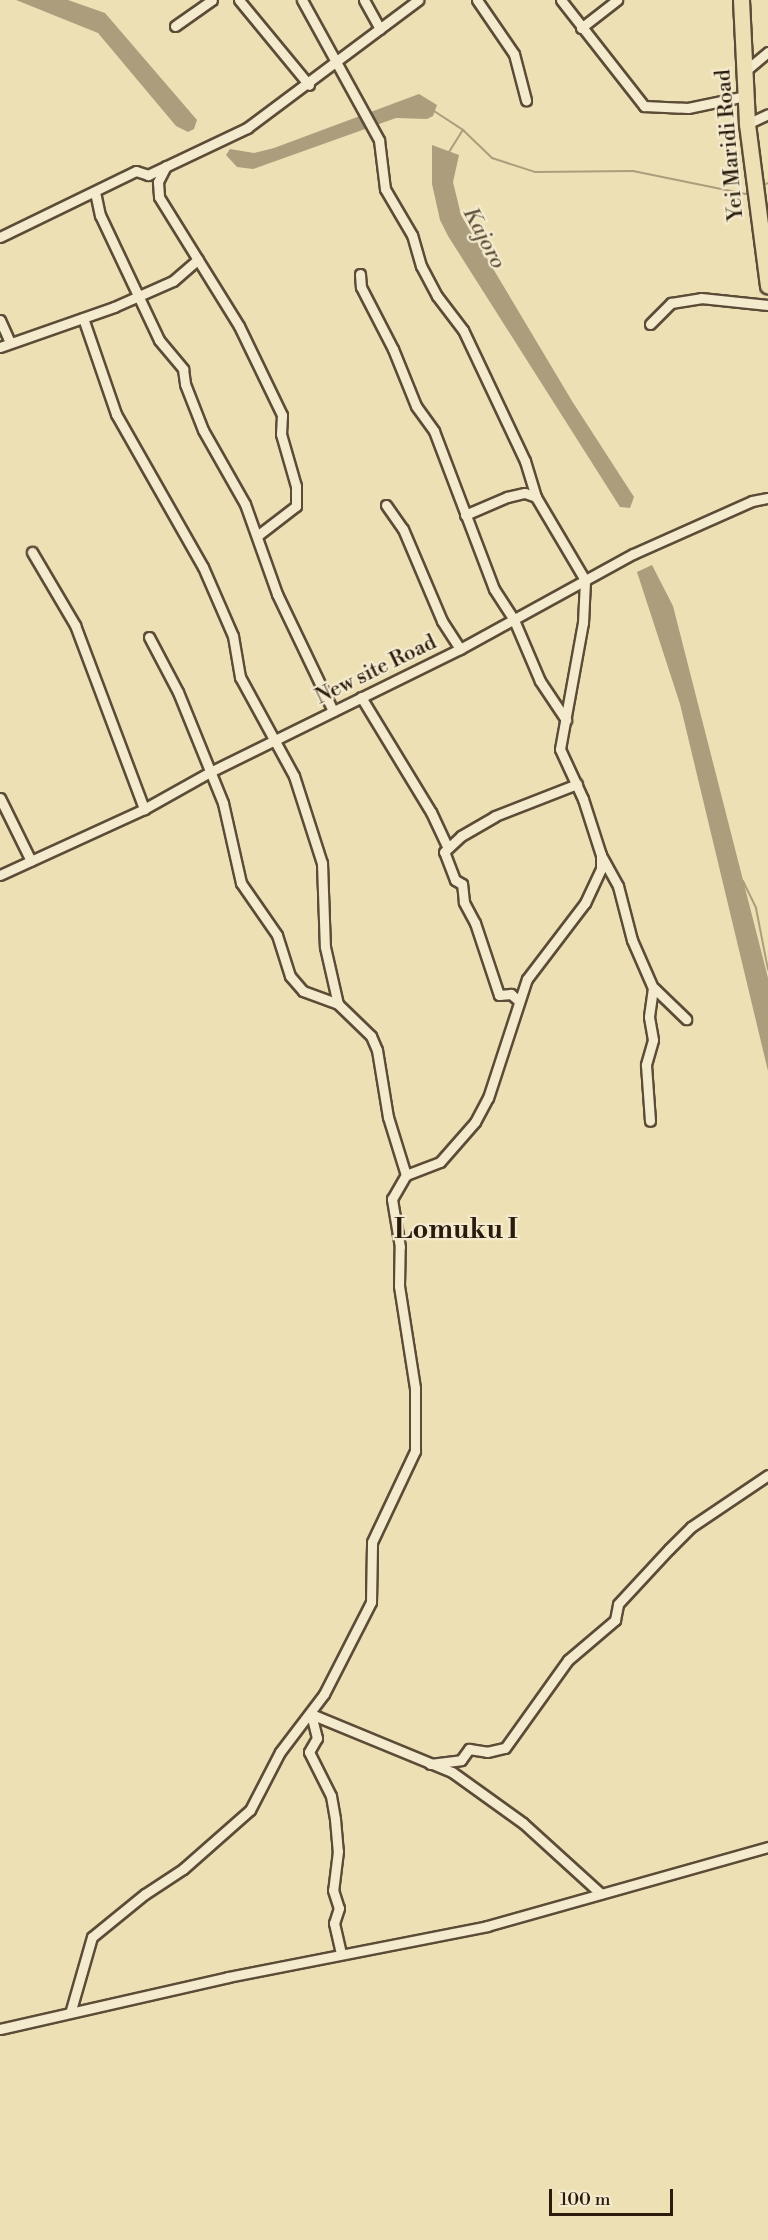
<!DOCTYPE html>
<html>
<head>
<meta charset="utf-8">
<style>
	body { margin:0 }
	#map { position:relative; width:768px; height:2240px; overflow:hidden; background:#eee0b5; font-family:"Libre Bodoni",serif }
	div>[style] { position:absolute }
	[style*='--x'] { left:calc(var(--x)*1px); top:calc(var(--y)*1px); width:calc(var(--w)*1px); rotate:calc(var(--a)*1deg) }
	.water>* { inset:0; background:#ac9d7c }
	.stream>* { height:2px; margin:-1px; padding:0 1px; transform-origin:1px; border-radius:1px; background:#ac9d7c }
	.roads { filter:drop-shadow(2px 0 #5c4c37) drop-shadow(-2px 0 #5c4c37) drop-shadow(0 2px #5c4c37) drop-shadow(0 -2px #5c4c37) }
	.minor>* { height:9px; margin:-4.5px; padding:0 4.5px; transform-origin:4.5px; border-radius:4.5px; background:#f4ebcf }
	.primary>* { height:15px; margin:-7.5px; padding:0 7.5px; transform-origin:7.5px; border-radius:7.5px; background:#eee0b5 }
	span { translate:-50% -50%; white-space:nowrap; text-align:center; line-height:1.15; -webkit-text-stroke:4.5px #f4ebcf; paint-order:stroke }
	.street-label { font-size:21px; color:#2b1b0d }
	.water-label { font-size:22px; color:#5f4f39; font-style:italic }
	.district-label { font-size:27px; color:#2b1b0d; font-weight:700 }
	.scale { position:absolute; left:549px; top:2189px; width:124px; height:27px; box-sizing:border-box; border:3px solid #2b1b0d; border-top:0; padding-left:8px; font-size:18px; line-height:21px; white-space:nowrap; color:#2b1b0d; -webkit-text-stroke:4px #f4ebcf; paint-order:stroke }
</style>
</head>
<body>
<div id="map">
	<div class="water">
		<div style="clip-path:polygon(16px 0,68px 0,105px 13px,197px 120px,194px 129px,188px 132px,176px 126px,98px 33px)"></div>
		<div style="clip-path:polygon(419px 94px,437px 105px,433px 116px,427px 119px,396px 118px,253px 169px,237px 167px,226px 155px,230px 149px,254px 153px,274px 148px)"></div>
		<div style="clip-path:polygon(432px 145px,459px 155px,453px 182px,461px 215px,572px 401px,634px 497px,630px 508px,620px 507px,448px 236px,440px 220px,432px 184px)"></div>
		<div style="clip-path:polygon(652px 565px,673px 606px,768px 978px,768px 1071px,680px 704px,637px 572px)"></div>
	</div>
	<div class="stream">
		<div style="--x:434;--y:111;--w:35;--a:33"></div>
		<div style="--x:463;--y:130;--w:40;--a:44"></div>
		<div style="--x:492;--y:158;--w:45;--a:18"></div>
		<div style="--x:535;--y:172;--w:98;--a:-0.6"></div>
		<div style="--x:633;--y:171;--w:115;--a:11.5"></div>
		<div style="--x:746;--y:194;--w:5;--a:-22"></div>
		<div style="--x:449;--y:152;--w:26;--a:-58"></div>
		<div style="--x:762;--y:186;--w:7;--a:-27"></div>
		<div style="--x:743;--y:881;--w:30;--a:64"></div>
		<div style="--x:756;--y:908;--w:63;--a:79"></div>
	</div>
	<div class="roads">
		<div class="minor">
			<div style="--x:239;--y:0;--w:110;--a:50.5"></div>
			<div style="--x:364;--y:0;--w:33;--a:61"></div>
			<div style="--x:477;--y:0;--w:65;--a:55.6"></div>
			<div style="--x:514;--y:54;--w:48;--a:75.4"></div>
			<div style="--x:561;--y:0;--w:135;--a:51.9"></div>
			<div style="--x:644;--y:106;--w:44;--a:2.6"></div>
			<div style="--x:688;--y:108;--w:58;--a:-11.9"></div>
			<div style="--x:175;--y:26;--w:45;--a:-35.1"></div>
			<div style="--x:581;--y:28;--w:46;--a:-37.9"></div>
			<div style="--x:744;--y:72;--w:31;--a:-40"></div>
			<div style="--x:747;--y:124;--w:23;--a:-25"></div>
			<div style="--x:166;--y:166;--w:18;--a:117"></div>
			<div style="--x:158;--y:182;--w:15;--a:86"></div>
			<div style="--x:159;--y:197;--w:152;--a:58.2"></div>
			<div style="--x:239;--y:326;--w:99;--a:64.2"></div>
			<div style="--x:282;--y:415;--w:19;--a:93"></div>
			<div style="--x:281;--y:434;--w:54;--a:73.9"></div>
			<div style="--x:296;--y:486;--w:20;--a:90"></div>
			<div style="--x:296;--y:506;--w:49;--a:142.4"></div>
			<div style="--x:95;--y:192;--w:24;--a:78"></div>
			<div style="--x:100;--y:215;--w:138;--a:64.7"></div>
			<div style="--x:159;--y:340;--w:38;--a:50"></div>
			<div style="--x:183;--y:369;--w:15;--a:82"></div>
			<div style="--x:185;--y:384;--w:49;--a:68.6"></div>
			<div style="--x:203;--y:430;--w:85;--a:60.4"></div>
			<div style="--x:245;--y:504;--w:96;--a:70.4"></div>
			<div style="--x:277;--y:594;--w:130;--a:64.4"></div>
			<div style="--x:0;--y:237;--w:151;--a:-25.9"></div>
			<div style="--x:136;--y:171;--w:13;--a:18"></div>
			<div style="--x:148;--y:175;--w:110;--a:-25.4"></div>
			<div style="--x:247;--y:128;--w:214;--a:-36.8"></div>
			<div style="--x:360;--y:274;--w:13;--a:86"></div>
			<div style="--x:361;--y:287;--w:70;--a:62.7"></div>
			<div style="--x:393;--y:349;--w:61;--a:68"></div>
			<div style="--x:416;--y:406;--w:31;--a:54"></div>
			<div style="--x:434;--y:431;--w:169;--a:69.2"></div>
			<div style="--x:494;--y:589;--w:37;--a:57"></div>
			<div style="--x:514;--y:620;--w:66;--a:66.9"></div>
			<div style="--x:540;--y:681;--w:47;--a:56.3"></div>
			<div style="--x:83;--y:318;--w:102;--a:71"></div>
			<div style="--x:116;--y:414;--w:176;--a:60.4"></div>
			<div style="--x:203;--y:567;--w:75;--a:66.5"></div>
			<div style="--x:233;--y:636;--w:42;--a:80.3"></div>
			<div style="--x:240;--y:677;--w:113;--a:61.4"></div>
			<div style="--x:294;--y:776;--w:91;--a:72.2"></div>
			<div style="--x:322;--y:863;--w:84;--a:88"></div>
			<div style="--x:325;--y:947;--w:58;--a:77.2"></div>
			<div style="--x:0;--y:320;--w:24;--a:66"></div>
			<div style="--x:650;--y:324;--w:30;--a:-45"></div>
			<div style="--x:671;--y:303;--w:30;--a:-9"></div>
			<div style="--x:701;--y:298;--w:67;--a:6"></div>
			<div style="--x:0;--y:347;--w:121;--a:-19.3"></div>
			<div style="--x:114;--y:307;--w:64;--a:-23.8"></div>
			<div style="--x:173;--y:281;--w:33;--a:-41"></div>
			<div style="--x:386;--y:505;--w:29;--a:55"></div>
			<div style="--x:403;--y:529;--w:100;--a:67"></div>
			<div style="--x:442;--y:621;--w:33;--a:57"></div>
			<div style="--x:465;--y:515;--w:46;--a:-23.2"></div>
			<div style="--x:507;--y:497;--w:18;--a:-13"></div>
			<div style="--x:525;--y:493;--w:12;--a:20"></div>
			<div style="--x:32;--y:552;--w:85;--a:59.5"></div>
			<div style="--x:75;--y:625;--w:197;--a:69.4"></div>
			<div style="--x:149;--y:637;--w:62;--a:62.2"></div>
			<div style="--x:178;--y:692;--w:120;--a:67.9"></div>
			<div style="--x:223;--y:803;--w:82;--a:77.3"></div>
			<div style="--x:241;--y:883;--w:63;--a:55.3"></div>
			<div style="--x:277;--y:935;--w:43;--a:72.4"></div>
			<div style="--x:290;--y:976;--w:20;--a:49"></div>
			<div style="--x:303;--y:991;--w:37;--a:20"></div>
			<div style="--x:338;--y:1004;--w:46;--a:44.1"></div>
			<div style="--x:371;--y:1036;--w:15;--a:67"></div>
			<div style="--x:377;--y:1050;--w:68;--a:80.7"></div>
			<div style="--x:388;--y:1117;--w:61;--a:72.8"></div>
			<div style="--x:361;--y:697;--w:135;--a:58.7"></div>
			<div style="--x:431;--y:812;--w:38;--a:65"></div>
			<div style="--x:0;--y:798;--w:70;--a:63.8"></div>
			<div style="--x:602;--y:857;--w:33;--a:61"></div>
			<div style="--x:618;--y:886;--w:56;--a:75.5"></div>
			<div style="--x:632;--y:940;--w:52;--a:66.4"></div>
			<div style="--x:653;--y:988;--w:29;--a:98"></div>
			<div style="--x:649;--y:1017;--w:23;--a:80"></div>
			<div style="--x:653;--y:1040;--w:26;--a:106"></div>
			<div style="--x:646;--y:1065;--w:56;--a:85.9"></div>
			<div style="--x:0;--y:875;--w:158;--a:-24.6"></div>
			<div style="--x:144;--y:809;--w:76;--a:-29.3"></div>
			<div style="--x:210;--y:772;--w:279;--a:-26.2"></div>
			<div style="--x:460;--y:649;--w:197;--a:-28.8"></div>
			<div style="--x:633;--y:554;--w:130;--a:-24"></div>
			<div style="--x:752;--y:501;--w:16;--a:-11"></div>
			<div style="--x:654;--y:988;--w:45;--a:44.1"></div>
			<div style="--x:519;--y:1001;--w:11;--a:-139"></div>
			<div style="--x:511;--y:994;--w:12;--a:175"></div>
			<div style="--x:499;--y:995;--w:76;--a:-108.4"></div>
			<div style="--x:475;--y:923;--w:24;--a:-118"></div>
			<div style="--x:464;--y:902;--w:18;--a:-96"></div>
			<div style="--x:462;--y:884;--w:8;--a:-150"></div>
			<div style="--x:455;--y:880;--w:30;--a:-111"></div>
			<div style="--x:444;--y:852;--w:23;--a:-43"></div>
			<div style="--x:461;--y:836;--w:39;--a:-30"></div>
			<div style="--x:495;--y:816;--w:88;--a:-21.3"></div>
			<div style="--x:311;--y:1714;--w:152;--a:22.4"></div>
			<div style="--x:452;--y:1772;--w:87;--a:35.7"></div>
			<div style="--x:523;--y:1823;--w:105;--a:42.3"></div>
			<div style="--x:311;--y:1714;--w:25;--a:76"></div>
			<div style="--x:317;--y:1738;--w:16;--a:120"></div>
			<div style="--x:309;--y:1752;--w:49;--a:63.4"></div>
			<div style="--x:331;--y:1796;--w:23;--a:80"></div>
			<div style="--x:335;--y:1819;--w:32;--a:85"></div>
			<div style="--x:338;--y:1851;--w:39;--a:97"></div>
			<div style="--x:333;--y:1890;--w:19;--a:72"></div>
			<div style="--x:339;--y:1908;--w:16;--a:108"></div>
			<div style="--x:334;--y:1923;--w:32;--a:77"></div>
			<div style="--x:430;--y:1764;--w:31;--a:-7"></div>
			<div style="--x:461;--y:1760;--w:14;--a:-54"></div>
			<div style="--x:469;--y:1749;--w:18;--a:9"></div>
			<div style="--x:487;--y:1752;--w:18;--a:-13"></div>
			<div style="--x:505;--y:1748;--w:108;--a:-54.4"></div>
			<div style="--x:568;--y:1660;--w:62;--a:-40.4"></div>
			<div style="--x:615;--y:1620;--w:16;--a:-79"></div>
			<div style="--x:618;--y:1604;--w:75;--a:-47.2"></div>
			<div style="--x:669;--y:1549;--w:31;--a:-45"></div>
			<div style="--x:691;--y:1527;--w:93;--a:-34"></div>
			<div style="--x:71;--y:2010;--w:76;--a:-74"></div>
			<div style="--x:92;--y:1937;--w:68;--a:-39.1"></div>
			<div style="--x:145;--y:1894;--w:45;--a:-33.3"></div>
			<div style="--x:183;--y:1869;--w:89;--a:-41.4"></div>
			<div style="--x:250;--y:1810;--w:65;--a:-62.7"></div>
			<div style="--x:280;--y:1752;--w:73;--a:-52.8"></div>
			<div style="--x:324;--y:1694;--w:103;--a:-62.9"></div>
			<div style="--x:371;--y:1602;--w:60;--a:-89"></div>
			<div style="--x:372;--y:1542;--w:101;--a:-64.7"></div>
			<div style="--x:415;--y:1451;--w:63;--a:-90"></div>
			<div style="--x:415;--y:1388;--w:103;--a:-98.9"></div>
			<div style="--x:399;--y:1286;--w:39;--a:-89"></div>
			<div style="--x:400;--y:1247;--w:49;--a:-99.5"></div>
			<div style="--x:392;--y:1199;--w:28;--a:-60"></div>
			<div style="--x:406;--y:1175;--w:36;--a:-21"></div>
			<div style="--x:440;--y:1162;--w:53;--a:-48.8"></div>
			<div style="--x:475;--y:1122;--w:27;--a:-62"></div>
			<div style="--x:488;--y:1098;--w:125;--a:-71.9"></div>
			<div style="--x:527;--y:979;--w:96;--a:-52.7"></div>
			<div style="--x:585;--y:903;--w:38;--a:-65"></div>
			<div style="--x:601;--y:869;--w:14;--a:-90"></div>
			<div style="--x:601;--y:855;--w:59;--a:-107.8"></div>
			<div style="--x:583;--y:799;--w:55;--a:-114.7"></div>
			<div style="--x:560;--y:749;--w:128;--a:-79.7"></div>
			<div style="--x:583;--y:623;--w:43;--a:-87.3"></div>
			<div style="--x:585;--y:580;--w:96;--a:-120.6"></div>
			<div style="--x:536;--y:497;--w:38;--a:-107"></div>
			<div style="--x:525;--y:461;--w:145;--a:-115.3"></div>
			<div style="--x:463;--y:330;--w:43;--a:-127.4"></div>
			<div style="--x:437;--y:296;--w:34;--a:-118"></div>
			<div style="--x:421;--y:266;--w:32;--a:-106"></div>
			<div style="--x:412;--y:235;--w:53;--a:-120.4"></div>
			<div style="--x:385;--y:189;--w:49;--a:-97"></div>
			<div style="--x:379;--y:140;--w:160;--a:-118.8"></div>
			<div style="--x:0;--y:2029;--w:234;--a:-12.8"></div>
			<div style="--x:228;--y:1977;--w:264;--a:-11.1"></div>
			<div style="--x:487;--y:1926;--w:292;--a:-15.7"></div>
		</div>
		<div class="primary">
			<div style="--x:741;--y:0;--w:124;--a:87.2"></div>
			<div style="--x:747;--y:124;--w:163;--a:82.6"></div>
		</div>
	</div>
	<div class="street-label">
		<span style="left:730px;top:145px;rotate:-95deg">Yei Maridi Road</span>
		<span style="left:376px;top:670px;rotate:-26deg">New site Road</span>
	</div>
	<div class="water-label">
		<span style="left:484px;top:238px;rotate:62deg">Kajoro</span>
	</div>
	<div class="district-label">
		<span style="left:456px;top:1231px">Lomuku I</span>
	</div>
	<div class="scale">100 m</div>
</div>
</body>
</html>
